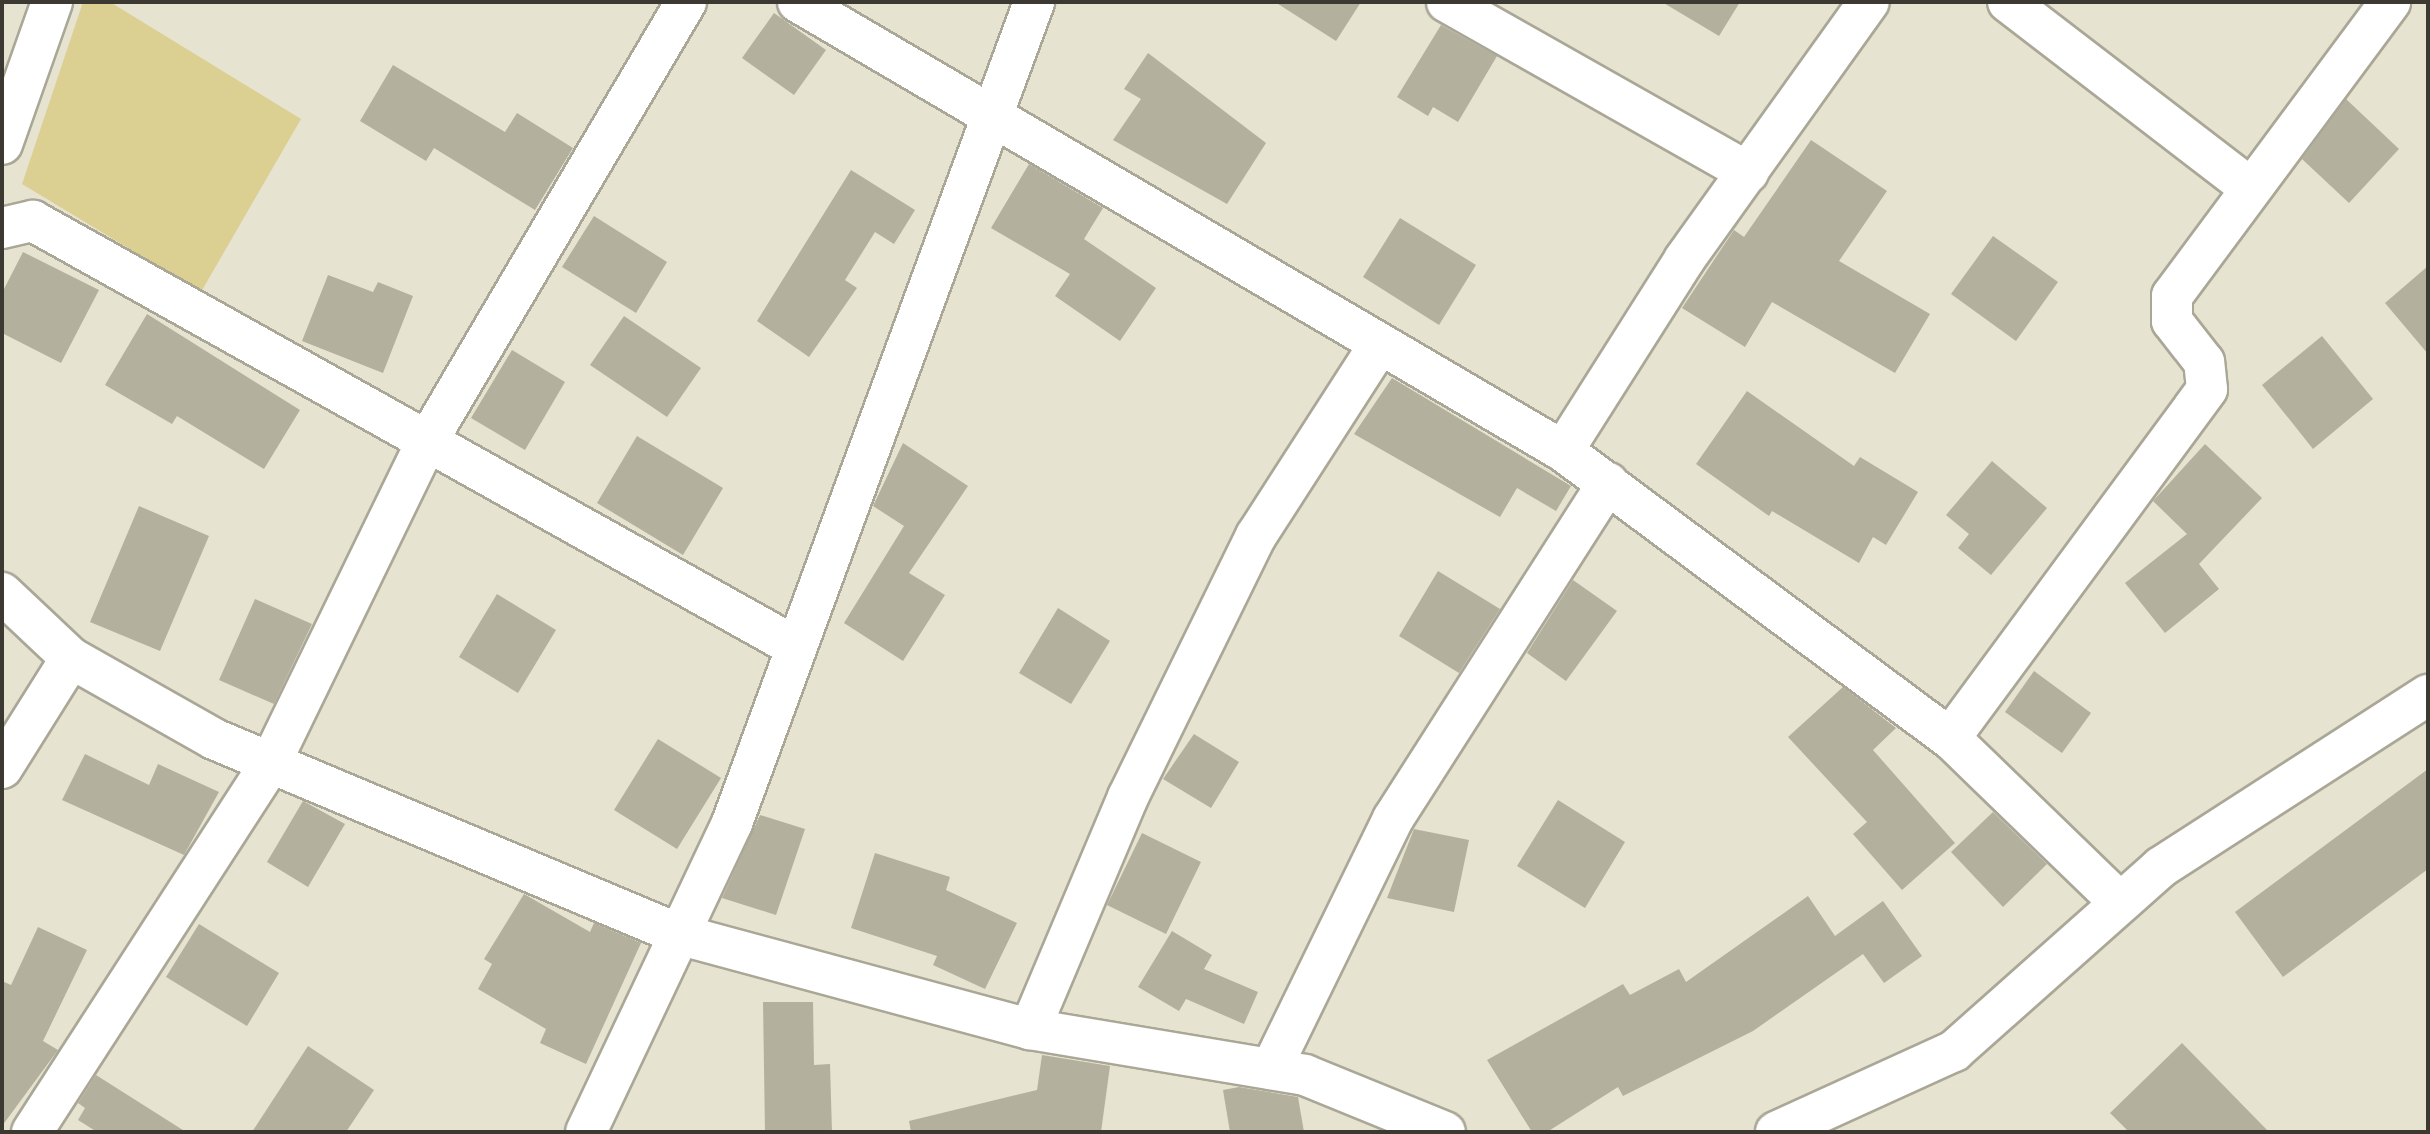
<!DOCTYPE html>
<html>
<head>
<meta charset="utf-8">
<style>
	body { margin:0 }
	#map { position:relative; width:2430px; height:1134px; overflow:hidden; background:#e6e3d1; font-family:Commissioner,sans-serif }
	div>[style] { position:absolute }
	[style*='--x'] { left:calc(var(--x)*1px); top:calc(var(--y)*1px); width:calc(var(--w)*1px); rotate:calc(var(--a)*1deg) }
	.green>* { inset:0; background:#dbcf92 }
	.building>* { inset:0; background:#b3b09e }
	.roads { filter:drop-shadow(2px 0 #aaa796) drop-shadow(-2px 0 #aaa796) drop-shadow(0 2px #aaa796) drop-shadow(0 -2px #aaa796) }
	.minor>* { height:40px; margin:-20px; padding:0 20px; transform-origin:20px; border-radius:20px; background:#fff }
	span { translate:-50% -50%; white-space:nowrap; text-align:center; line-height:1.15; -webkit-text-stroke:8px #e6e3d1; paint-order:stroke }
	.frame { position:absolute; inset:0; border:4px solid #3b3932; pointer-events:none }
</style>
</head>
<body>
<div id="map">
	<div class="green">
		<div style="clip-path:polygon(83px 2px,110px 2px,301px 119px,201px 292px,22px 184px)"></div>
	</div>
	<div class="building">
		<div style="clip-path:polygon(1275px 2px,1361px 2px,1336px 41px)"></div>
		<div style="clip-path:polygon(1662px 2px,1740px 2px,1719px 36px)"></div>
		<div style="clip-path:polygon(774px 13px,826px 50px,794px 95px,742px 58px)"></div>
		<div style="clip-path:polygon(1441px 25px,1497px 56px,1458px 122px,1433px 107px,1428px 116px,1397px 97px)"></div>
		<div style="clip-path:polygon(1148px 53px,1266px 143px,1227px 204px,1113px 140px,1141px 99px,1124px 89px)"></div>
		<div style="clip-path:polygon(393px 65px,505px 132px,517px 113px,573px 148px,535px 210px,434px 148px,426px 161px,360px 121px)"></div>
		<div style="clip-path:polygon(2346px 99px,2399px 149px,2349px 203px,2302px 159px)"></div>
		<div style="clip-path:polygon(1811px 140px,1887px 191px,1839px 261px,1930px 314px,1895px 373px,1772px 302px,1745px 347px,1682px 308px,1734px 230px,1744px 237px)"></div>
		<div style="clip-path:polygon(1029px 164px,1103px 208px,1084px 239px,1156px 288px,1120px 341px,1055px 296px,1070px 274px,991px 228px)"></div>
		<div style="clip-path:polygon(851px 170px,915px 210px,894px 244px,875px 232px,845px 280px,857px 288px,809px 357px,757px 321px)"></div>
		<div style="clip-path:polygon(594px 216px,667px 262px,636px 313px,562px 267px)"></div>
		<div style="clip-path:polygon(1400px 218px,1476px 265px,1439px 325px,1363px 277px)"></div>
		<div style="clip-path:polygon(1993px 236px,2058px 282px,2016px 341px,1951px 294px)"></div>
		<div style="clip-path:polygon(23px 252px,99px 290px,61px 363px,2px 333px,2px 293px)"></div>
		<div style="clip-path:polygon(2428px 266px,2428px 354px,2385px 303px)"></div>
		<div style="clip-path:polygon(328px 275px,373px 292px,378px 282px,413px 296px,383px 373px,302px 341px)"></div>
		<div style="clip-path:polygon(147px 314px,300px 410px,264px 469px,177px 416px,172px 424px,105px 385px)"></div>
		<div style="clip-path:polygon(624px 316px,701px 368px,667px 417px,590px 365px)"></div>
		<div style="clip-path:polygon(2322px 336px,2373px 399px,2313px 449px,2262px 385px)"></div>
		<div style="clip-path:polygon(512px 350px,565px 382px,525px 450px,471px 418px)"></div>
		<div style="clip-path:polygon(1392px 378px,1571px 486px,1556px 511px,1517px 488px,1500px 517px,1354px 434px)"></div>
		<div style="clip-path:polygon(1747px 391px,1854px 466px,1860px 457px,1918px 492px,1886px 545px,1873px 537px,1859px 563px,1772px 511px,1769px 516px,1696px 464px)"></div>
		<div style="clip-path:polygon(637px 436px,723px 488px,683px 555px,597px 503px)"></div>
		<div style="clip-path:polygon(903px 443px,968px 486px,909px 573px,945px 595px,903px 661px,844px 623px,904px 526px,873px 506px)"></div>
		<div style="clip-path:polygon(2205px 444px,2262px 498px,2199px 564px,2219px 589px,2165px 633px,2125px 583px,2187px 534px,2153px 501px)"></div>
		<div style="clip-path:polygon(1992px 461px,2047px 508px,1991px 575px,1958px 548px,1969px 534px,1946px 515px)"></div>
		<div style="clip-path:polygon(139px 506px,209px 536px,160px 651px,90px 622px)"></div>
		<div style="clip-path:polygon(1438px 571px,1500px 609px,1459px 673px,1399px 636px)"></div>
		<div style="clip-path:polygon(1573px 580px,1617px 611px,1566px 681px,1527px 653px)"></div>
		<div style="clip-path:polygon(497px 594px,556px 630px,518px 693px,459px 657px)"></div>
		<div style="clip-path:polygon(255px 599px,312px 624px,274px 704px,219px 680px)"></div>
		<div style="clip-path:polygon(1058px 608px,1110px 641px,1071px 704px,1019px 673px)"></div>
		<div style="clip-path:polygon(2034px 671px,2091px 713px,2062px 753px,2005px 712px)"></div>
		<div style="clip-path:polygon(1843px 687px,1896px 728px,1873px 750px,1955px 843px,1902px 890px,1853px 834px,1867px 822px,1788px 737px)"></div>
		<div style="clip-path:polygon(1194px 734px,1239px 762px,1211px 808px,1163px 779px)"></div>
		<div style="clip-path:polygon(658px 739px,721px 778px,677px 849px,614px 810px)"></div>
		<div style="clip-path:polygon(85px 754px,149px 785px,158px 764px,219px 792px,184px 855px,62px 800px)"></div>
		<div style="clip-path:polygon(2428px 769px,2428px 869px,2283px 977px,2235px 912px)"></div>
		<div style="clip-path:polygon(1558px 800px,1625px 842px,1585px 908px,1517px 866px)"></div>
		<div style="clip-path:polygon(303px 801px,345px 824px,308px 887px,267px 862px)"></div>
		<div style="clip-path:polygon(1993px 812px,2047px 864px,2003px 907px,1951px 852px)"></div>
		<div style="clip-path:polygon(760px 815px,805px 829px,776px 915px,722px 898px)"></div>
		<div style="clip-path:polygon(1414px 829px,1469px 840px,1454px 912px,1387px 898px)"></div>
		<div style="clip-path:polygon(1142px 833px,1201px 862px,1166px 934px,1107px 905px)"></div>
		<div style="clip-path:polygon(875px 853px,950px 877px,946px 890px,1017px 923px,985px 989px,933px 965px,937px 956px,851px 928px)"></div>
		<div style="clip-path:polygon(524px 894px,590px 932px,594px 923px,641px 943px,586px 1064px,540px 1043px,546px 1029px,478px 989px,492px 964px,484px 959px)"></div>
		<div style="clip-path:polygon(1808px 896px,1835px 936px,1883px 901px,1922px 956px,1884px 983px,1863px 954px,1753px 1031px,1623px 1096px,1618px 1087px,1547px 1132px,1532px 1132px,1487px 1060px,1623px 984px,1630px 995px,1679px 969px,1686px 982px)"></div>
		<div style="clip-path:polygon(199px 924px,279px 973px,247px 1026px,166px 977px)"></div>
		<div style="clip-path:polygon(38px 927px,87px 950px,43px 1041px,58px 1050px,2px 1126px,2px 981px,11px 985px)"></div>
		<div style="clip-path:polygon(1172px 931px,1212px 955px,1204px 969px,1258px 992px,1244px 1024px,1186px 999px,1179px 1011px,1138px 987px)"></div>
		<div style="clip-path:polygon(763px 1002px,813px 1002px,814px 1065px,830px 1064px,832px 1132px,765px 1132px)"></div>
		<div style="clip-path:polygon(2182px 1043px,2269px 1132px,2129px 1132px,2110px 1113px)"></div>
		<div style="clip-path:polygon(308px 1046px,374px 1090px,346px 1132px,252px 1132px)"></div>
		<div style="clip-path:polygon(1042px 1055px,1110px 1066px,1101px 1132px,911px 1132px,909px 1121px,1037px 1090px)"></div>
		<div style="clip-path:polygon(96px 1075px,186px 1132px,97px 1132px,78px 1120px,85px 1108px,78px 1103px)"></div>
		<div style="clip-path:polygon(1239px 1087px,1298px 1097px,1304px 1132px,1230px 1132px,1223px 1090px)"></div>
	</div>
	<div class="roads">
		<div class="minor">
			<div style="--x:798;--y:2;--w:887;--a:30.41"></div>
			<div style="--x:1563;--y:451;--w:482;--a:36.6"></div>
			<div style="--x:1950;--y:738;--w:237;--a:44.1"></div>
			<div style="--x:1447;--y:2;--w:346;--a:29.5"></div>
			<div style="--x:2008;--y:2;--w:304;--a:37.5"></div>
			<div style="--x:2;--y:144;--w:151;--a:-70.6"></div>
			<div style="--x:2;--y:228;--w:32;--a:-13"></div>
			<div style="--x:33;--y:221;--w:874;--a:29.18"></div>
			<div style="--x:1563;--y:451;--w:226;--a:-57.6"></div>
			<div style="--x:1684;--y:260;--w:317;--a:-54.4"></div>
			<div style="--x:2;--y:593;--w:95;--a:43.3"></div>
			<div style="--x:71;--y:658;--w:164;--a:29.5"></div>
			<div style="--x:214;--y:739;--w:506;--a:22.77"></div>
			<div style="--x:681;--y:935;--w:361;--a:15.1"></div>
			<div style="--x:1030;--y:1029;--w:279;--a:9.5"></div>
			<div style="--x:1305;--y:1075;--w:151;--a:22.2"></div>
			<div style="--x:1950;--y:738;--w:433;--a:-53.6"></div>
			<div style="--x:2207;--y:389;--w:27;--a:-96"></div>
			<div style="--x:2204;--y:362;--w:52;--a:-128"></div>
			<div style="--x:2172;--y:321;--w:25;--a:-90"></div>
			<div style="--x:2172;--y:296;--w:366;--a:-53.4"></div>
			<div style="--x:2;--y:768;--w:130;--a:-57.9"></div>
			<div style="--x:1030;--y:1029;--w:252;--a:-67.1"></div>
			<div style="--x:1128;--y:797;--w:291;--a:-63.9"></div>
			<div style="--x:1256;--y:536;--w:227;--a:-57.2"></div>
			<div style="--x:1271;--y:1069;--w:278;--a:-64"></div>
			<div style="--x:1393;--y:819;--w:399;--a:-57.4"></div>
			<div style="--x:32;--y:1132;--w:438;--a:-57.1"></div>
			<div style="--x:270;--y:764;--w:355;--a:-64.1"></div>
			<div style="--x:425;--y:445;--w:514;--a:-59.49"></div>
			<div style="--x:586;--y:1132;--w:342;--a:-64.7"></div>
			<div style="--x:732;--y:823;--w:875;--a:-69.8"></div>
			<div style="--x:1776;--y:1132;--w:196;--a:-24.5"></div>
			<div style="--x:1954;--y:1051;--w:277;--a:-41.6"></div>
			<div style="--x:2161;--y:867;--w:318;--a:-32.8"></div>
		</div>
	</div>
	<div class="frame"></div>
</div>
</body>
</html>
